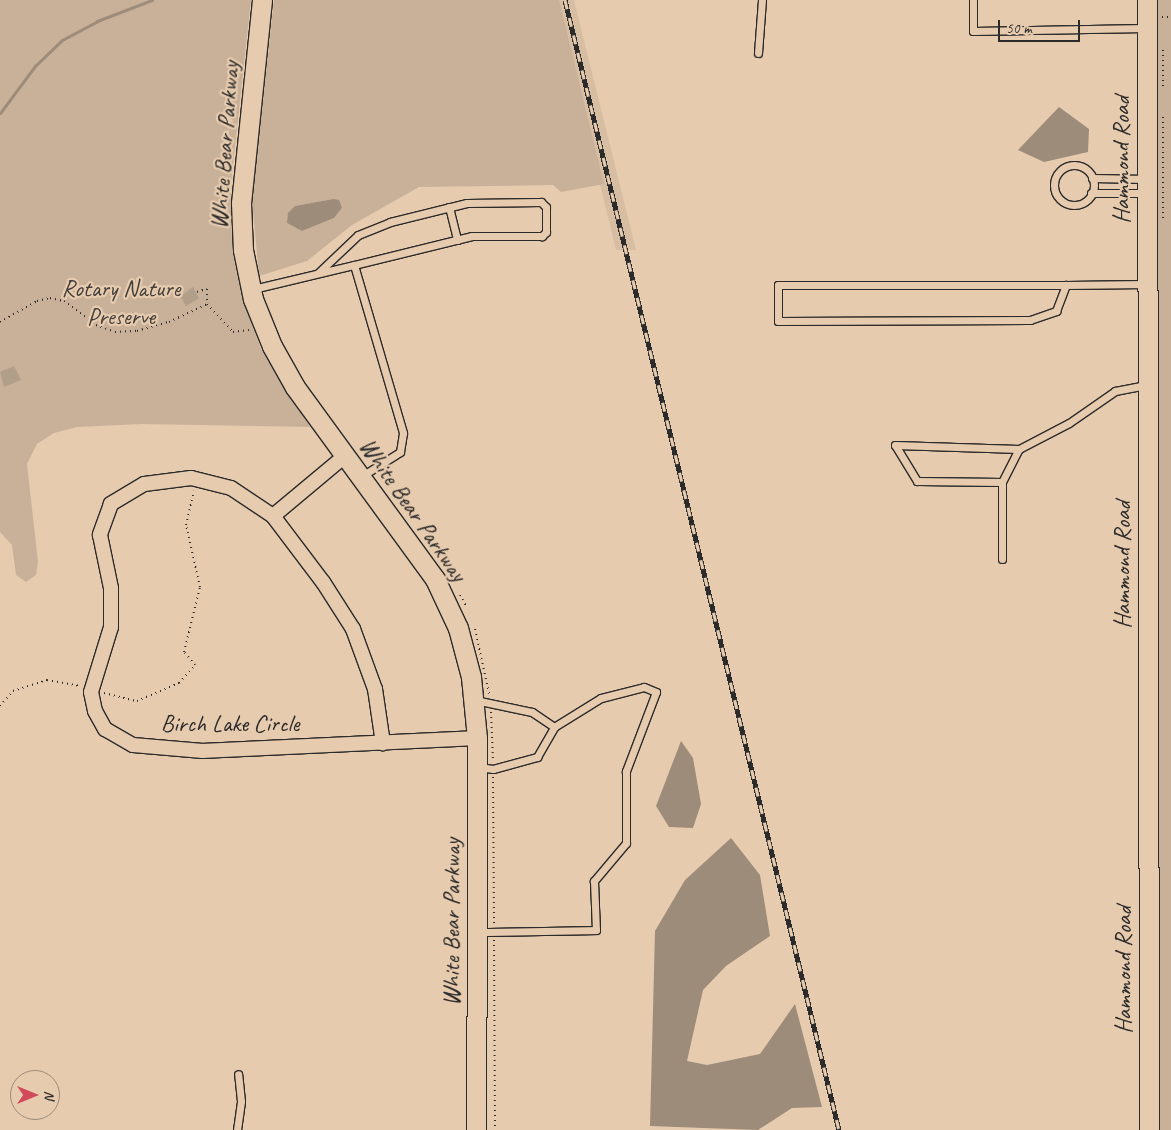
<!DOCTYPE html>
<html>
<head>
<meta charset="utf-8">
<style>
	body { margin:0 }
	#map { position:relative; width:1171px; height:1130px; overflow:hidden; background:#e7cbae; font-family:Caveat,sans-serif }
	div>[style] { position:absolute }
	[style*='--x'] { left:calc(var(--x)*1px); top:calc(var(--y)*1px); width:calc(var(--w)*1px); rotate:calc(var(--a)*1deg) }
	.built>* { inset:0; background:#d7bea3 }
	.green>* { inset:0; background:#c8b099 }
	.water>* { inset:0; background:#9d8c7a }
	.stream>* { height:3px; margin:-1.5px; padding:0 1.5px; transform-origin:1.5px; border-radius:1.5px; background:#9d8c7a }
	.building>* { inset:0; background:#b29f8a }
	.path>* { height:2px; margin-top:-1px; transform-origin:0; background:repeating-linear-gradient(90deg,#2b2b2b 0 1px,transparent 0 5px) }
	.roads { filter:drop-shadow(1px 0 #2b2b2b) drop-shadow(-1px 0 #2b2b2b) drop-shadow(0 1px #2b2b2b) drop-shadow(0 -1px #2b2b2b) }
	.lane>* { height:7px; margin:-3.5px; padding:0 3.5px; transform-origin:3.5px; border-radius:3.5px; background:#e7cbae }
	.lane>.ring { margin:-3.5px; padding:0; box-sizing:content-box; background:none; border:7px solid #e7cbae; border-radius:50% }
	.street>* { height:14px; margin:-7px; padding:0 7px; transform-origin:7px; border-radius:7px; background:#e7cbae }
	.secondary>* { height:19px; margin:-9.5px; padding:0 9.5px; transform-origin:9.5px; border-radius:9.5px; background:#e7cbae }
	.rail>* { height:5px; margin-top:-2.5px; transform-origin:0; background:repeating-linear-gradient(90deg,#e7cbae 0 9px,#2b2b2b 0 18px); box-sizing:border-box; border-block:1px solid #2b2b2b }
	span { translate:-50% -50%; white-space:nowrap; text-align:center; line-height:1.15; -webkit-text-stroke:4.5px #e7cbae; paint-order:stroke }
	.street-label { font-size:24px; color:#2b2b2b }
	.park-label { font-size:24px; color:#433f3c }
	.north { position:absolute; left:10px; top:1070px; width:50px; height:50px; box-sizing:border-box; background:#e7cbae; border:1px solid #9c8b7a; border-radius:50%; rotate:90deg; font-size:14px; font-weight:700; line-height:20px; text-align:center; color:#2b2b2b }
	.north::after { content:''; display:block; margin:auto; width:18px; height:22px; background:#d1495b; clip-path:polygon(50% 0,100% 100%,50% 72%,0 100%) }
	.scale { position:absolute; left:998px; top:20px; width:82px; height:22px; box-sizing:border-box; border:2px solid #2b2b2b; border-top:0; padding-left:6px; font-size:15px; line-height:18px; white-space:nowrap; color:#2b2b2b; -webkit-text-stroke:4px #e7cbae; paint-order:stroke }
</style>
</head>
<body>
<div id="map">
	<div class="built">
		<div style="clip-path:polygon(555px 0,574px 0,636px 250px,616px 250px)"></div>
	</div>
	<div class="green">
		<div style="clip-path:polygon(0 0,251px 0,231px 183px,232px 249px,242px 297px,261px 349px,310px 427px,142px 424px,77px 427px,54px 433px,37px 444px,27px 464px,38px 562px,36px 575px,26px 582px,16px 575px,12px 545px,0 532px)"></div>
		<div style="clip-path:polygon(evenodd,274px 0,559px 0,604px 184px,561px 192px,553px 185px,419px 187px,352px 225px,307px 261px,259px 276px,252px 199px,274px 0,333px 199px,342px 208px,334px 218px,302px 231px,287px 223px,295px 206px,333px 199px)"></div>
		<div style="clip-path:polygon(1147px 0,1171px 0,1171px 1130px,1149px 1130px)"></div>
	</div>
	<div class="water">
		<div style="clip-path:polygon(1059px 107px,1089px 129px,1088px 152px,1044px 162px,1018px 150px)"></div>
		<div style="clip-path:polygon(333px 199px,339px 200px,342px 208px,334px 218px,302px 231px,287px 223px,288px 213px,295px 206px)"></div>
		<div style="clip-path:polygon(681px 741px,693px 758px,701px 804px,693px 828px,669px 827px,656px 806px)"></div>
		<div style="clip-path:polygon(731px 838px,760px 875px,770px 936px,726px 966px,703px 990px,687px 1061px,707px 1065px,760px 1054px,795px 1004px,822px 1107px,792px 1108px,758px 1130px,650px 1126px,655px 931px,685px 880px)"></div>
	</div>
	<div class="stream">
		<div style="--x:0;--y:113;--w:59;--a:-53.3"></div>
		<div style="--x:35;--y:66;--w:37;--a:-44"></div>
		<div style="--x:62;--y:40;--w:40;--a:-28"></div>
		<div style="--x:97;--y:21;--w:59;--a:-20.9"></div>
	</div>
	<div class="building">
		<div style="clip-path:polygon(193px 287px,199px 298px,186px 306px,180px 296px)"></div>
		<div style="clip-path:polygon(14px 366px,21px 380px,4px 387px,0 372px)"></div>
	</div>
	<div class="path">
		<div style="--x:1162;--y:17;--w:9;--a:0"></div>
		<div style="--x:1163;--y:50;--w:40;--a:90"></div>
		<div style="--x:1163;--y:117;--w:103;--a:90"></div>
		<div style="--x:197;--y:292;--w:10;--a:-17"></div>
		<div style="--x:207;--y:289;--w:15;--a:90"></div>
		<div style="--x:0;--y:322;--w:43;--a:-29.6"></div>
		<div style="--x:37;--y:301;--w:13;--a:-13"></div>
		<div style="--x:50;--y:298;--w:14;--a:12"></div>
		<div style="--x:64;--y:301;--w:40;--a:37"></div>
		<div style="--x:96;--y:325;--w:20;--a:20"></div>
		<div style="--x:115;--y:332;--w:22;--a:-3"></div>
		<div style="--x:137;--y:331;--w:33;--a:-16"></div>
		<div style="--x:169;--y:322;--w:42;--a:-25.3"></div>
		<div style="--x:207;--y:304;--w:38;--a:47"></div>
		<div style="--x:233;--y:332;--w:16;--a:-7"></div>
		<div style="--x:460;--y:595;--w:13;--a:61"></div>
		<div style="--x:475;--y:629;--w:66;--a:77.7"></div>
		<div style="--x:104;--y:693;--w:34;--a:14"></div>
		<div style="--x:137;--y:701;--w:46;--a:-23.2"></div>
		<div style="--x:179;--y:683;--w:24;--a:-48"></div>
		<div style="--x:195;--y:665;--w:17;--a:-130"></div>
		<div style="--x:184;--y:652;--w:67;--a:-76.2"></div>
		<div style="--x:200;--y:587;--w:64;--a:-102.7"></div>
		<div style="--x:186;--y:525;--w:35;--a:-77"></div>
		<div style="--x:0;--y:706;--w:20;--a:-49"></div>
		<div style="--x:13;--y:691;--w:36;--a:-18"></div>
		<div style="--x:47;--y:680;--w:34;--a:10"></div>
		<div style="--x:491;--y:712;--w:48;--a:87.6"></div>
		<div style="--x:493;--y:777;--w:146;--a:89.6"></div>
		<div style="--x:494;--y:940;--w:190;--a:89.7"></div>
	</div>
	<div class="roads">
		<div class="lane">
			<div style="--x:973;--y:0;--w:31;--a:90"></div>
			<div style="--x:973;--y:31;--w:173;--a:-1"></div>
			<div style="--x:758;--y:53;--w:53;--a:-85.7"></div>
			<div class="ring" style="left:1054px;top:165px;width:33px;height:33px"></div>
			<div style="--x:1092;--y:178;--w:55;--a:1"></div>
			<div style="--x:1091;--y:193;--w:55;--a:0"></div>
			<div style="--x:449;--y:207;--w:34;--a:76"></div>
			<div style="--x:318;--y:273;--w:55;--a:-43.5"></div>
			<div style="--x:358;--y:235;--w:35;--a:-22"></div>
			<div style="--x:390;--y:222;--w:79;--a:-13.9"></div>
			<div style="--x:467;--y:203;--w:74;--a:-0.8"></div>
			<div style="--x:541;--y:202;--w:7;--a:45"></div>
			<div style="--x:546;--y:207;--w:25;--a:90"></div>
			<div style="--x:546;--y:232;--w:6;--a:135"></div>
			<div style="--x:542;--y:236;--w:70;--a:180"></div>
			<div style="--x:472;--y:236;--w:122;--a:166.2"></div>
			<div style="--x:1066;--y:285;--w:288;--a:180"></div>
			<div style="--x:778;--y:285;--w:36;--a:90"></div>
			<div style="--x:778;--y:321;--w:252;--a:-0.2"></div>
			<div style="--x:1030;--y:320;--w:28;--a:-19"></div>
			<div style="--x:1056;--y:311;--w:28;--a:-69"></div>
			<div style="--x:1066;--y:285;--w:80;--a:-0.7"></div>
			<div style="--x:253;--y:289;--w:104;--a:-13.4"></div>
			<div style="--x:354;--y:265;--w:175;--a:73.7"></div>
			<div style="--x:403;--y:433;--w:19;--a:99"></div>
			<div style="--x:400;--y:452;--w:45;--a:147.7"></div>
			<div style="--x:1002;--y:482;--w:37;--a:-63"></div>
			<div style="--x:1002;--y:559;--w:77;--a:-90"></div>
			<div style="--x:1002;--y:482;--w:85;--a:-179.3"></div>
			<div style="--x:917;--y:481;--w:42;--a:-121.4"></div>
			<div style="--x:895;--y:445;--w:124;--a:1.8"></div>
			<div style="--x:1019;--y:449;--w:56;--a:-27.5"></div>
			<div style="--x:1069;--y:423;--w:56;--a:-34.8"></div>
			<div style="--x:1115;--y:391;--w:33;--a:-11"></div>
			<div style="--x:475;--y:700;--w:58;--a:11.9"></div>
			<div style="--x:532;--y:712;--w:27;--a:34"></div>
			<div style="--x:554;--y:727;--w:55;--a:-31.7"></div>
			<div style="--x:601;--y:698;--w:44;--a:-14.3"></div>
			<div style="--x:644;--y:687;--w:13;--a:23"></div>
			<div style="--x:656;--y:692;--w:85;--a:110.8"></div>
			<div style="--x:626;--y:771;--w:72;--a:90"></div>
			<div style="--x:626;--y:843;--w:50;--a:130.1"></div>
			<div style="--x:594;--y:881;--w:49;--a:87.7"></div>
			<div style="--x:596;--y:930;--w:119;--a:179"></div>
			<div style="--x:479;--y:767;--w:14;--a:8"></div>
			<div style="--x:493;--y:769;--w:46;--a:-15.3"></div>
			<div style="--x:537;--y:757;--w:34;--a:-60"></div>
			<div style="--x:237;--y:1130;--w:29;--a:-82"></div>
			<div style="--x:241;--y:1101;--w:27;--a:-96"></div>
		</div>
		<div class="street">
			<div style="--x:346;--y:455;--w:95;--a:140.1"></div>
			<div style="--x:273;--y:516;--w:83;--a:52.9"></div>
			<div style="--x:323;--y:582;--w:56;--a:57.4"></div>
			<div style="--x:353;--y:629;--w:64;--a:69.9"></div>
			<div style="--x:375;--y:689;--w:55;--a:81.6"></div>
			<div style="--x:273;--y:516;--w:50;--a:-146.3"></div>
			<div style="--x:231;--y:488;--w:41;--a:-166"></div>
			<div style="--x:191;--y:478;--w:47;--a:172.7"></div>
			<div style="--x:144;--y:484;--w:39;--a:149"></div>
			<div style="--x:111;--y:504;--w:33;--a:110"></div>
			<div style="--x:100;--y:535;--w:54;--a:78.3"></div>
			<div style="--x:111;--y:588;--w:39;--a:90"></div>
			<div style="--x:111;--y:627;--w:68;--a:107.1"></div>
			<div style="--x:91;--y:692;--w:19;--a:78"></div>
			<div style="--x:95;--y:711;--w:21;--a:61"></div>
			<div style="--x:105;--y:729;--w:32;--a:30"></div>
			<div style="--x:133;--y:745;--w:70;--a:4.9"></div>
			<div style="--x:203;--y:751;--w:274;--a:-2.7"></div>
		</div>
		<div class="secondary">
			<div style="--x:262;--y:0;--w:204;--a:95.9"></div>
			<div style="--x:241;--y:203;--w:47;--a:87.6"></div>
			<div style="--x:243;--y:250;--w:50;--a:78.5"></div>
			<div style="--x:253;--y:299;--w:51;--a:68"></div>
			<div style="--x:272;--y:346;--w:47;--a:60.7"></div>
			<div style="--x:295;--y:387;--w:238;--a:53.9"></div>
			<div style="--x:435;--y:579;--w:54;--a:64.9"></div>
			<div style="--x:458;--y:628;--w:51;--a:75.1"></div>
			<div style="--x:471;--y:677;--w:61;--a:84.4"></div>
			<div style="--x:477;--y:738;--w:392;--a:90.1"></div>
			<div style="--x:1147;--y:0;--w:1130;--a:89.9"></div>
		</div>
	</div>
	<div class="rail">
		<div style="--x:565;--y:0;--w:1163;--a:76.37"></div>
	</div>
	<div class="street-label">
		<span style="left:225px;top:145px;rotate:-86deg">White Bear Parkway</span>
		<span style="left:1122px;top:160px;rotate:-90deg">Hammond Road</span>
		<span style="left:413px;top:510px;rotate:55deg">White Bear Parkway</span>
		<span style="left:1123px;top:565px;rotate:-90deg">Hammond Road</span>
		<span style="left:230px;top:724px">Birch Lake Circle</span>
		<span style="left:452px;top:922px;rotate:-90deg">White Bear Parkway</span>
		<span style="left:1124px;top:970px;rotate:-90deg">Hammond Road</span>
	</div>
	<div class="park-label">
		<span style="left:121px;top:303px">Rotary Nature<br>Preserve</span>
	</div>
	<div class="north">N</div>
	<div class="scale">50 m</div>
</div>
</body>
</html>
